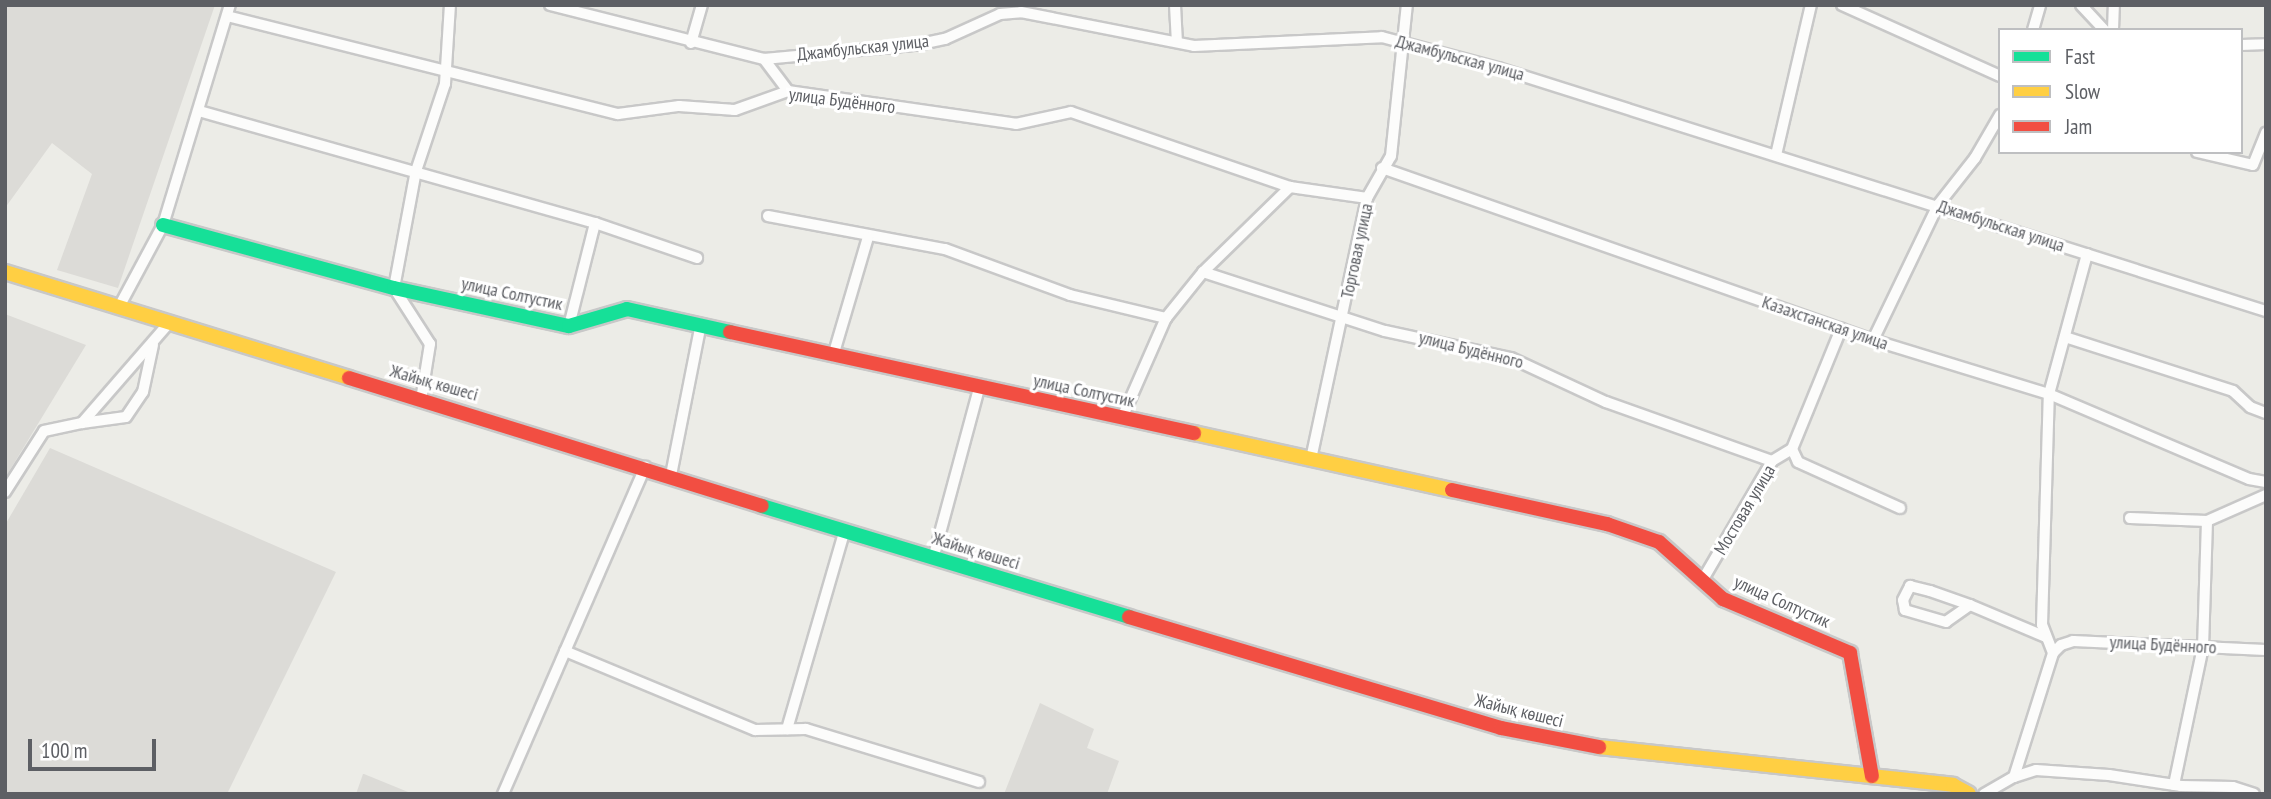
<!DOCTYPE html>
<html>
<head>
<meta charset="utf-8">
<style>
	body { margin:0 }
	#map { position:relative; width:2271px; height:799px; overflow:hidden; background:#ecece7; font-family:"PT Sans Narrow",sans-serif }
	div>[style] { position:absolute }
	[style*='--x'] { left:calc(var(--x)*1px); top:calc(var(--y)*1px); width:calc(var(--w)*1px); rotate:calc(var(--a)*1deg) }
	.industrial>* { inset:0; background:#dcdbd7 }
	.roads { filter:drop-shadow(2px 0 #c8c8c8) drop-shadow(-2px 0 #c8c8c8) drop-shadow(0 2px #c8c8c8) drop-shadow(0 -2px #c8c8c8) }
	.street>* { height:10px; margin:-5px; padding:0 5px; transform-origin:5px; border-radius:5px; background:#fcfcfb }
	.fast>* { height:14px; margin:-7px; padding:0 7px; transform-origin:7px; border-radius:7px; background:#16e098 }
	.slow>* { height:14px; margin:-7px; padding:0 7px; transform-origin:7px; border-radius:7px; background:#ffcf43 }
	.jam>* { height:14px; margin:-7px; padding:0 7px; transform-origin:7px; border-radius:7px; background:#f24e42 }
	span { translate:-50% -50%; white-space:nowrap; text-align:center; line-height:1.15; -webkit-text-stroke:6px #fff; paint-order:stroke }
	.street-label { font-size:18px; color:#5d5f64 }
	.frame { position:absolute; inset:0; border:7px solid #5d5f64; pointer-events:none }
	.legend { position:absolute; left:1998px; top:28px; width:245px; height:126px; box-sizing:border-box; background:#fff; border:2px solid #bebfc1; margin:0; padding:9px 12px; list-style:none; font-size:21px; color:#5d5f64 }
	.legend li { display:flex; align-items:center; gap:14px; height:35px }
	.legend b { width:35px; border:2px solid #bebfc1 }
	.scale { position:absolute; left:28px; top:739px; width:128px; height:32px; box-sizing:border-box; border:4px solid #5d5f64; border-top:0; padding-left:9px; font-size:21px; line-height:24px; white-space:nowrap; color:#5d5f64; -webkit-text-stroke:5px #fff; paint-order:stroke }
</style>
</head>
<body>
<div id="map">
	<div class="industrial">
		<div style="clip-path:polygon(5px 5px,215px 5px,118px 288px,57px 270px,92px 174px,52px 143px,5px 208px)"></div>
		<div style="clip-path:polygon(5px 314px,86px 345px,5px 478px)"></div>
		<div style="clip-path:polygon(50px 448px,336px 572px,227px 794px,5px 794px,5px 525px)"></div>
		<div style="clip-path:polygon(1040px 703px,1094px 729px,1087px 748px,1119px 761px,1107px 794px,1004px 794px)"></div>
		<div style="clip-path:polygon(363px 774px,364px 774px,413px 794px,356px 794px)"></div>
	</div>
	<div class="roads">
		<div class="street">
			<div style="--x:550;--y:5;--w:221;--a:14.2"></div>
			<div style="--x:764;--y:59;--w:153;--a:-5.3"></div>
			<div style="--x:916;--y:45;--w:30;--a:-12"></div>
			<div style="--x:945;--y:39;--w:60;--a:-24.4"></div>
			<div style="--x:1000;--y:14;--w:21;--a:-5"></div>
			<div style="--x:1021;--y:12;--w:176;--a:11.1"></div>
			<div style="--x:1194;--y:46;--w:188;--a:-2.7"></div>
			<div style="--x:1382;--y:37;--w:120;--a:15"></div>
			<div style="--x:1498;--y:68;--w:806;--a:17.56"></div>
			<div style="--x:1175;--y:5;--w:36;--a:87"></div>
			<div style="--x:1842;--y:5;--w:173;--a:24.2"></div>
			<div style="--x:2081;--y:5;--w:34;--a:47"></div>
			<div style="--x:227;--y:16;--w:403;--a:14.1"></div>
			<div style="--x:618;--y:114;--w:62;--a:-7.5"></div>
			<div style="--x:679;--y:106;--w:56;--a:4.1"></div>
			<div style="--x:735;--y:110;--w:56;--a:-19.7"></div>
			<div style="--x:788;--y:91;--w:230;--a:8.2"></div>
			<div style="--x:1016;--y:124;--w:56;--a:-12.3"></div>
			<div style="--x:1071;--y:112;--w:231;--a:18.9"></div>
			<div style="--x:2033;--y:30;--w:26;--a:-74"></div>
			<div style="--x:2113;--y:30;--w:25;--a:-88"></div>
			<div style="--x:691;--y:43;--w:40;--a:-74"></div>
			<div style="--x:2241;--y:45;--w:25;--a:-2"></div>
			<div style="--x:764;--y:59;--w:40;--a:53"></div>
			<div style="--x:199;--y:111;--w:412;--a:15.8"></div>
			<div style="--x:595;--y:223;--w:108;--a:18.9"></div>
			<div style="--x:2197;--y:152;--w:57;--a:13.1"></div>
			<div style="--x:2253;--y:165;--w:35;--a:-68"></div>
			<div style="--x:1776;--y:155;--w:154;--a:-76.9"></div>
			<div style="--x:1382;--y:168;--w:520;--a:19.31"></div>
			<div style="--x:1873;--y:340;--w:184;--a:17.1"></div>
			<div style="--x:2049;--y:394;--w:217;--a:23"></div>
			<div style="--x:2249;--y:479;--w:17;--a:10"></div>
			<div style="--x:768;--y:216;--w:180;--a:10.6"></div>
			<div style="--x:945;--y:249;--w:133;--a:20.2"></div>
			<div style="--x:1070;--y:295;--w:99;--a:13.5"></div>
			<div style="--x:1203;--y:272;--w:191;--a:18"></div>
			<div style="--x:1385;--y:331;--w:129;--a:12.1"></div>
			<div style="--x:1511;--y:358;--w:105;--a:24.9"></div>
			<div style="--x:1606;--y:402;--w:176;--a:19.6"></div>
			<div style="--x:119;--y:307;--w:93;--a:-61.8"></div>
			<div style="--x:163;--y:225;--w:230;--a:-73.1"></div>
			<div style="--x:569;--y:326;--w:106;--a:-75.8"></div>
			<div style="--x:2065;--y:337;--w:176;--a:17.8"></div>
			<div style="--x:2233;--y:391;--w:23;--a:43"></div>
			<div style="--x:2250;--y:407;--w:17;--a:21"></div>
			<div style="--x:1873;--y:340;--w:150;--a:-64.3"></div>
			<div style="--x:1938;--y:205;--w:60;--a:-51.8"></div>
			<div style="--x:1975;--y:158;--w:50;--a:-59.8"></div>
			<div style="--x:833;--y:356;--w:124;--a:-73.6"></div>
			<div style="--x:421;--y:400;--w:57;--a:-80.9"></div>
			<div style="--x:430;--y:344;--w:67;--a:-122.7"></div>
			<div style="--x:394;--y:288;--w:119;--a:-79.4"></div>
			<div style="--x:416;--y:171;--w:92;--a:-71.6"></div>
			<div style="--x:445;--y:84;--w:79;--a:-86.4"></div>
			<div style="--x:1122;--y:418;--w:109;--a:-66.3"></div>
			<div style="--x:1166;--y:318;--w:59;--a:-51.2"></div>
			<div style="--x:1203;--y:272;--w:122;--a:-44.3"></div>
			<div style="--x:1290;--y:187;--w:78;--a:8.1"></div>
			<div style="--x:82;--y:423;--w:44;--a:-7.8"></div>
			<div style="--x:126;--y:417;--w:30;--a:-56"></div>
			<div style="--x:143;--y:392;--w:48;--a:-78"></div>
			<div style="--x:1792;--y:449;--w:14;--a:65"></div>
			<div style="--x:1798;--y:462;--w:112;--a:24.3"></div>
			<div style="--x:1311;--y:459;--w:267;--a:-77.9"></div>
			<div style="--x:1367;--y:198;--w:48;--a:-60.3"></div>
			<div style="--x:1391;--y:156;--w:152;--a:-84"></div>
			<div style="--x:671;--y:475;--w:154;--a:-78.8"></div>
			<div style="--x:5;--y:492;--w:72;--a:-57.4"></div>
			<div style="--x:44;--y:431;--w:39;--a:-12"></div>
			<div style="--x:82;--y:423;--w:131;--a:-49"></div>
			<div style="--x:2130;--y:518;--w:77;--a:2.2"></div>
			<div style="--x:2207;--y:521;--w:126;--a:91.8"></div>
			<div style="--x:2203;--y:647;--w:141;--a:101.9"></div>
			<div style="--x:2207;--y:521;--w:64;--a:-23.8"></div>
			<div style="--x:933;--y:559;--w:177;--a:-74.9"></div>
			<div style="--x:1702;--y:581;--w:139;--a:-59.7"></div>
			<div style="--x:1772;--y:461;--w:23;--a:-31"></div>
			<div style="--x:1792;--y:449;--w:130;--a:-67.8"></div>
			<div style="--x:1970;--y:605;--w:29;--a:145"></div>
			<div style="--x:1946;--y:622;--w:43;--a:-163.7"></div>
			<div style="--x:1905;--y:610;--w:10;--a:-101"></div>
			<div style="--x:1903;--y:600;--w:16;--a:-63"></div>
			<div style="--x:1910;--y:586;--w:21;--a:14"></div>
			<div style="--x:1930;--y:591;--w:42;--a:19.3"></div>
			<div style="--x:1970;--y:605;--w:82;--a:22.8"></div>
			<div style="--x:565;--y:651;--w:206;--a:22.6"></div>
			<div style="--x:755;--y:730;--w:51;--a:-1.1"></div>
			<div style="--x:806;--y:729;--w:181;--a:17"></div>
			<div style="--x:2053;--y:653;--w:30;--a:-111"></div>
			<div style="--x:2042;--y:625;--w:231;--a:-88.3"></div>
			<div style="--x:2049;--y:394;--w:145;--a:-74.8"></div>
			<div style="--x:787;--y:729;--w:207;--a:-73.8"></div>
			<div style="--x:2014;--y:777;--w:23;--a:-18"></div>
			<div style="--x:2036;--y:770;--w:73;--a:3.9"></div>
			<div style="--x:2109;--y:775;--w:73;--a:8.7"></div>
			<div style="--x:2181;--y:786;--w:52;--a:1.1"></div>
			<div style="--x:2233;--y:787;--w:22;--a:18"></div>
			<div style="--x:503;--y:794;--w:357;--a:-66.5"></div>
			<div style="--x:1984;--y:794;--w:34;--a:-30"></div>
			<div style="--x:2014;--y:777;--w:130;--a:-72.5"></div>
			<div style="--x:2053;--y:653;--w:11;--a:-45"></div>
			<div style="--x:2061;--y:645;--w:13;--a:-18"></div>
			<div style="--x:2073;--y:641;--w:193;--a:2.7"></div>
		</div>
		<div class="fast">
			<div style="--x:163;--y:225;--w:239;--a:15.3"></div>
			<div style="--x:394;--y:288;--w:179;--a:12.3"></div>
			<div style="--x:569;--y:326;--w:60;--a:-16.3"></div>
			<div style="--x:627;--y:309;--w:106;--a:12.6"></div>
			<div style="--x:762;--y:506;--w:383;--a:16.8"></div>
		</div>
		<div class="slow">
			<div style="--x:5;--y:272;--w:360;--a:17.1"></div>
			<div style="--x:1194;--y:433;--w:264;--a:12.5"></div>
			<div style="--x:1599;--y:747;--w:356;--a:6.1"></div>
			<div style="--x:1953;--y:785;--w:18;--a:29"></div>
		</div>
		<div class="jam">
			<div style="--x:730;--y:332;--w:475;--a:12.3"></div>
			<div style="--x:349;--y:378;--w:432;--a:17.2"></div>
			<div style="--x:1452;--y:490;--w:159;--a:12.4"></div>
			<div style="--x:1607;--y:524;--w:55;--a:19.1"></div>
			<div style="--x:1659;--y:542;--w:86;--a:41.7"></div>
			<div style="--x:1723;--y:599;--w:138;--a:23"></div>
			<div style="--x:1850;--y:653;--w:125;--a:79.9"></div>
			<div style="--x:1129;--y:617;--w:388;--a:16.6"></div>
			<div style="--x:1501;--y:728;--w:100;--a:11"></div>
		</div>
	</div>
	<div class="street-label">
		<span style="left:863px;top:48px;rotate:-6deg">Джамбульская улица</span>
		<span style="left:1460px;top:58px;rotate:15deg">Джамбульская улица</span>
		<span style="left:842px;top:101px;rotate:7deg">улица Будённого</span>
		<span style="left:2001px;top:226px;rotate:18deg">Джамбульская улица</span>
		<span style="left:1357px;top:251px;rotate:-78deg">Торговая улица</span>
		<span style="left:512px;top:294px;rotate:12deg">улица Солтустик</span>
		<span style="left:1825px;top:323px;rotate:19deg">Казахстанская улица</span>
		<span style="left:1471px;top:350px;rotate:14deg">улица Будённого</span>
		<span style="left:434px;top:383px;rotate:16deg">Жайық көшесі</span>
		<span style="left:1084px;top:391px;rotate:12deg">улица Солтустик</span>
		<span style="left:1745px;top:510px;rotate:-59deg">Мостовая улица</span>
		<span style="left:976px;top:551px;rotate:17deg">Жайық көшесі</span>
		<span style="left:1782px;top:602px;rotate:24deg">улица Солтустик</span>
		<span style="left:2163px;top:645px;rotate:3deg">улица Будённого</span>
		<span style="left:1519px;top:711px;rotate:14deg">Жайық көшесі</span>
	</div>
	<div class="frame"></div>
	<ul class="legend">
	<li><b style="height:9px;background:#16e098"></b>Fast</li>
	<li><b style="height:9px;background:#ffcf43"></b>Slow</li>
	<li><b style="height:9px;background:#f24e42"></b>Jam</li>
	</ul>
	<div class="scale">100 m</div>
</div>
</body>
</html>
